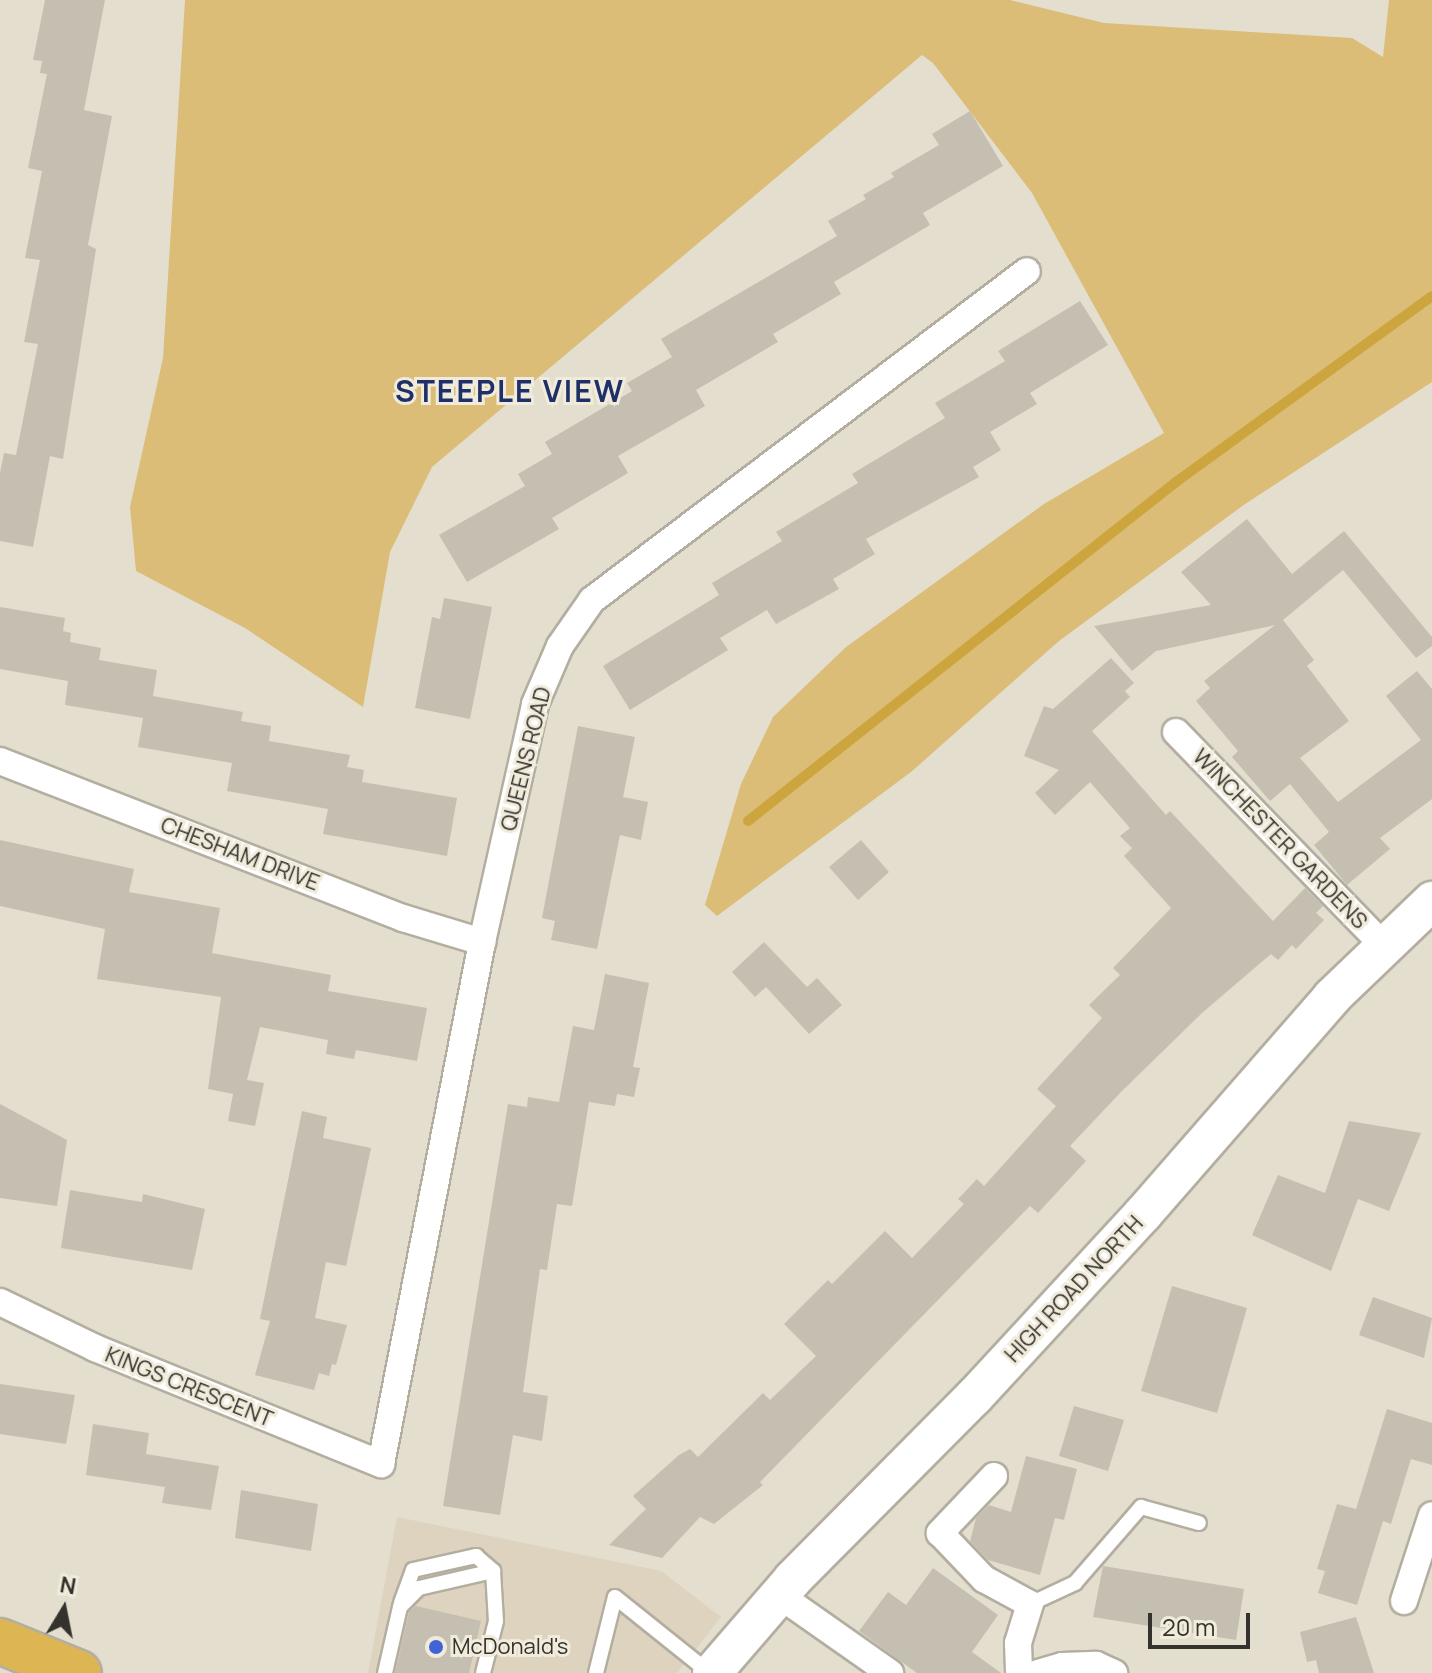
<!DOCTYPE html>
<html>
<head>
<meta charset="utf-8">
<style>
	body { margin:0 }
	#map { position:relative; width:1432px; height:1673px; overflow:hidden; background:#e4decf; font-family:Manrope,sans-serif }
	div>[style] { position:absolute }
	[style*='--x'] { left:calc(var(--x)*1px); top:calc(var(--y)*1px); width:calc(var(--w)*1px); rotate:calc(var(--a)*1deg) }
	.built>* { inset:0; background:#ddd3be }
	.green>* { inset:0; background:#dbbd78 }
	.stream>* { height:10px; margin:-5px; padding:0 5px; transform-origin:5px; border-radius:5px; background:#cda53e }
	.building>* { inset:0; background:#c5bfb1 }
	.roads { filter:drop-shadow(2px 0 #b4aea0) drop-shadow(-2px 0 #b4aea0) drop-shadow(0 2px #b4aea0) drop-shadow(0 -2px #b4aea0) }
	.lane>* { height:14px; margin:-7px; padding:0 7px; transform-origin:7px; border-radius:7px; background:#fff }
	.street>* { height:26px; margin:-13px; padding:0 13px; transform-origin:13px; border-radius:13px; background:#fff }
	.secondary>* { height:38px; margin:-19px; padding:0 19px; transform-origin:19px; border-radius:19px; background:#fff }
	.highway>* { height:44px; margin:-22px; padding:0 22px; transform-origin:22px; border-radius:22px; background:#ddb653 }
	.dots>* { width:22px; height:22px; translate:-50% -50%; box-sizing:border-box; border:4px solid #f1ebdc; border-radius:50% }
	span { translate:-50% -50%; white-space:nowrap; text-align:center; line-height:1.15; -webkit-text-stroke:6px #f1ebdc; paint-order:stroke }
	.street-label { font-size:22px; color:#34322c }
	.poi-label { font-size:22px; color:#34322c }
	.left { translate:0 -50%; text-align:left }
	.district-label { font-size:30px; color:#1e3067; font-weight:700; letter-spacing:2px }
	.north { position:absolute; left:24px; top:1569px; width:80px; height:80px; -webkit-text-stroke:6px #f1ebdc; paint-order:stroke; rotate:10deg; font-size:22px; font-weight:700; line-height:32px; text-align:center; color:#34322c }
	.north::after { content:''; display:block; margin:auto; width:28px; height:36px; background:#34322c; clip-path:polygon(50% 0,100% 100%,50% 72%,0 100%) }
	.scale { position:absolute; left:1148px; top:1613px; width:102px; height:36px; box-sizing:border-box; border:4px solid #34322c; border-top:0; padding-left:10px; font-size:24px; line-height:28px; white-space:nowrap; color:#34322c; -webkit-text-stroke:6px #f1ebdc; paint-order:stroke }
</style>
</head>
<body>
<div id="map">
	<div class="built">
		<div style="clip-path:polygon(397px 1517px,661px 1571px,721px 1617px,677px 1673px,368px 1673px)"></div>
	</div>
	<div class="green">
		<div style="clip-path:polygon(185px 0,1010px 0,1104px 23px,1352px 38px,1383px 57px,1389px 0,1432px 0,1432px 382px,1245px 504px,1059px 641px,911px 772px,717px 916px,705px 905px,741px 784px,773px 717px,846px 647px,1044px 504px,1164px 433px,1032px 193px,933px 63px,922px 55px,432px 467px,390px 552px,363px 707px,245px 628px,136px 571px,130px 507px,163px 358px)"></div>
	</div>
	<div class="stream">
		<div style="--x:748;--y:821;--w:546;--a:-38.38"></div>
		<div style="--x:1176;--y:482;--w:316;--a:-36"></div>
	</div>
	<div class="building">
		<div style="clip-path:polygon(45px 0,105px 0,84px 110px,112px 116px,88px 245px,96px 249px,63px 459px,50px 456px,33px 547px,0 541px,0 473px,4px 453px,16px 455px,38px 344px,24px 342px,40px 260px,25px 258px,42px 171px,28px 168px,47px 74px,40px 73px,42px 61px,33px 60px)"></div>
		<div style="clip-path:polygon(970px 111px,1003px 166px,923px 213px,930px 225px,834px 282px,841px 294px,773px 334px,778px 342px,696px 390px,705px 406px,618px 456px,628px 473px,552px 518px,559px 529px,467px 582px,439px 535px,525px 486px,518px 474px,552px 454px,545px 442px,632px 391px,627px 383px,672px 357px,661px 339px,837px 236px,828px 221px,866px 199px,863px 195px,894px 177px,891px 173px,939px 145px,932px 134px)"></div>
		<div style="clip-path:polygon(1080px 301px,1108px 345px,1030px 393px,1037px 404px,990px 432px,1001px 450px,973px 467px,979px 477px,866px 539px,875px 554px,833px 579px,839px 589px,776px 624px,767px 610px,720px 638px,728px 650px,630px 710px,603px 666px,719px 595px,712px 583px,782px 541px,776px 532px,858px 483px,852px 474px,945px 418px,935px 403px,1005px 361px,998px 351px)"></div>
		<div style="clip-path:polygon(1247px 519px,1292px 574px,1344px 531px,1432px 637px,1432px 646px,1416px 658px,1343px 570px,1283px 620px,1314px 660px,1307px 666px,1349px 721px,1300px 758px,1338px 802px,1421px 740px,1386px 696px,1417px 671px,1432px 689px,1432px 799px,1380px 838px,1390px 849px,1347px 885px,1314px 845px,1329px 832px,1290px 784px,1270px 801px,1232px 757px,1238px 751px,1196px 701px,1210px 688px,1204px 681px,1275px 625px,1156px 651px,1132px 671px,1094px 626px,1211px 605px,1181px 572px)"></div>
		<div style="clip-path:polygon(444px 598px,492px 607px,470px 719px,415px 708px,432px 617px,440px 619px)"></div>
		<div style="clip-path:polygon(0 607px,65px 618px,63px 631px,71px 633px,70px 642px,101px 648px,99px 660px,157px 670px,153px 696px,243px 712px,241px 721px,271px 726px,269px 741px,350px 755px,347px 767px,364px 770px,362px 782px,457px 798px,447px 856px,323px 834px,328px 809px,227px 791px,232px 763px,138px 747px,143px 718px,65px 705px,68px 681px,0 669px)"></div>
		<div style="clip-path:polygon(1111px 658px,1134px 683px,1125px 691px,1130px 697px,1092px 731px,1166px 815px,1170px 811px,1273px 921px,1305px 888px,1323px 906px,1316px 913px,1324px 920px,1296px 949px,1292px 945px,1278px 960px,1271px 954px,1202px 1013px,1121px 1092px,1070px 1146px,1086px 1161px,1038px 1213px,1030px 1206px,760px 1482px,763px 1485px,714px 1524px,700px 1517px,662px 1558px,609px 1545px,646px 1509px,633px 1496px,679px 1455px,690px 1449px,698px 1457px,763px 1393px,770px 1400px,816px 1356px,784px 1324px,828px 1280px,832px 1284px,885px 1231px,912px 1258px,964px 1204px,958px 1199px,977px 1179px,984px 1186px,1056px 1106px,1037px 1089px,1102px 1018px,1089px 1005px,1120px 975px,1113px 968px,1171px 908px,1124px 856px,1132px 848px,1120px 836px,1130px 828px,1090px 782px,1055px 815px,1035px 793px,1059px 770px,1024px 756px,1044px 706px,1053px 709px)"></div>
		<div style="clip-path:polygon(578px 726px,635px 737px,623px 797px,648px 802px,641px 840px,620px 835px,597px 949px,551px 940px,555px 921px,542px 918px)"></div>
		<div style="clip-path:polygon(0 840px,134px 869px,129px 892px,220px 908px,212px 953px,331px 975px,328px 991px,427px 1008px,417px 1061px,356px 1050px,354px 1059px,326px 1054px,328px 1040px,260px 1027px,247px 1080px,264px 1083px,255px 1126px,228px 1121px,233px 1094px,208px 1089px,221px 997px,97px 979px,105px 929px,0 906px)"></div>
		<div style="clip-path:polygon(861px 840px,889px 872px,858px 900px,829px 867px)"></div>
		<div style="clip-path:polygon(764px 942px,807px 987px,817px 978px,842px 1005px,809px 1034px,766px 987px,755px 997px,732px 972px)"></div>
		<div style="clip-path:polygon(605px 974px,649px 983px,633px 1067px,640px 1068px,634px 1097px,617px 1094px,615px 1106px,589px 1102px,572px 1206px,557px 1204px,547px 1270px,540px 1269px,523px 1392px,548px 1396px,542px 1441px,513px 1435px,500px 1515px,443px 1506px,508px 1104px,527px 1107px,528px 1097px,559px 1102px,573px 1026px,594px 1030px)"></div>
		<div style="clip-path:polygon(0 1104px,67px 1140px,57px 1206px,0 1198px)"></div>
		<div style="clip-path:polygon(302px 1111px,327px 1117px,323px 1138px,371px 1148px,346px 1266px,326px 1262px,315px 1318px,347px 1325px,336px 1365px,332px 1364px,329px 1376px,319px 1373px,314px 1390px,255px 1375px,270px 1321px,260px 1319px)"></div>
		<div style="clip-path:polygon(1349px 1121px,1421px 1133px,1389px 1211px,1358px 1199px,1331px 1271px,1252px 1235px,1278px 1175px,1325px 1193px)"></div>
		<div style="clip-path:polygon(70px 1190px,142px 1202px,143px 1194px,205px 1209px,192px 1270px,61px 1248px)"></div>
		<div style="clip-path:polygon(1172px 1286px,1247px 1308px,1217px 1413px,1141px 1391px)"></div>
		<div style="clip-path:polygon(1373px 1297px,1432px 1318px,1424px 1358px,1359px 1335px)"></div>
		<div style="clip-path:polygon(0 1384px,75px 1395px,66px 1444px,0 1434px)"></div>
		<div style="clip-path:polygon(1074px 1406px,1124px 1420px,1108px 1471px,1059px 1456px)"></div>
		<div style="clip-path:polygon(1387px 1409px,1432px 1423px,1432px 1465px,1411px 1459px,1391px 1524px,1383px 1521px,1357px 1605px,1318px 1593px,1325px 1571px,1317px 1569px,1337px 1504px,1356px 1509px)"></div>
		<div style="clip-path:polygon(93px 1424px,149px 1433px,146px 1454px,219px 1466px,211px 1510px,162px 1503px,165px 1487px,86px 1475px)"></div>
		<div style="clip-path:polygon(1026px 1456px,1077px 1469px,1064px 1520px,1055px 1518px,1040px 1575px,988px 1560px,970px 1541px,976px 1518px,989px 1505px,1011px 1512px)"></div>
		<div style="clip-path:polygon(241px 1490px,318px 1504px,311px 1551px,235px 1538px)"></div>
		<div style="clip-path:polygon(1103px 1566px,1244px 1589px,1236px 1640px,1093px 1617px)"></div>
		<div style="clip-path:polygon(933px 1568px,998px 1615px,972px 1652px,1001px 1673px,917px 1673px,859px 1631px,888px 1592px,906px 1605px)"></div>
		<div style="clip-path:polygon(416px 1606px,481px 1621px,469px 1673px,395px 1673px,409px 1612px)"></div>
		<div style="clip-path:polygon(1356px 1617px,1374px 1673px,1319px 1673px,1316px 1660px,1307px 1662px,1300px 1632px)"></div>
	</div>
	<div class="roads">
		<div class="lane">
			<div style="--x:401;--y:1603;--w:35;--a:-70"></div>
			<div style="--x:413;--y:1570;--w:65;--a:-12.5"></div>
			<div style="--x:476;--y:1556;--w:23;--a:41"></div>
			<div style="--x:1030;--y:1604;--w:50;--a:-25"></div>
			<div style="--x:1075;--y:1583;--w:101;--a:-49"></div>
			<div style="--x:1141;--y:1507;--w:60;--a:15.4"></div>
			<div style="--x:385;--y:1673;--w:68;--a:-77.2"></div>
			<div style="--x:400;--y:1607;--w:27;--a:-45"></div>
			<div style="--x:419;--y:1588;--w:76;--a:-12.9"></div>
			<div style="--x:493;--y:1571;--w:50;--a:86.6"></div>
			<div style="--x:496;--y:1621;--w:54;--a:104"></div>
			<div style="--x:596;--y:1673;--w:78;--a:-76"></div>
			<div style="--x:615;--y:1597;--w:122;--a:38.7"></div>
		</div>
		<div class="street">
			<div style="--x:1176;--y:732;--w:298;--a:45.8"></div>
			<div style="--x:0;--y:761;--w:433;--a:21.3"></div>
			<div style="--x:403;--y:918;--w:83;--a:16.9"></div>
			<div style="--x:0;--y:1302;--w:106;--a:25.8"></div>
			<div style="--x:95;--y:1348;--w:309;--a:22.1"></div>
			<div style="--x:381;--y:1464;--w:532;--a:-79.05"></div>
			<div style="--x:482;--y:942;--w:244;--a:-77.4"></div>
			<div style="--x:535;--y:704;--w:63;--a:-66.7"></div>
			<div style="--x:560;--y:646;--w:56;--a:-55.2"></div>
			<div style="--x:592;--y:600;--w:545;--a:-37.1"></div>
			<div style="--x:994;--y:1476;--w:79;--a:133.5"></div>
			<div style="--x:940;--y:1533;--w:64;--a:46.3"></div>
			<div style="--x:984;--y:1579;--w:52;--a:28.5"></div>
			<div style="--x:1030;--y:1604;--w:41;--a:107.1"></div>
			<div style="--x:1018;--y:1643;--w:30;--a:88"></div>
			<div style="--x:779;--y:1595;--w:136;--a:35.1"></div>
			<div style="--x:1404;--y:1601;--w:90;--a:-72"></div>
			<div style="--x:1038;--y:1673;--w:25;--a:-16"></div>
			<div style="--x:1062;--y:1666;--w:34;--a:-2"></div>
			<div style="--x:1096;--y:1665;--w:20;--a:24"></div>
		</div>
		<div class="secondary">
			<div style="--x:712;--y:1673;--w:124;--a:-49.2"></div>
			<div style="--x:793;--y:1579;--w:257;--a:-45.2"></div>
			<div style="--x:974;--y:1397;--w:249;--a:-47.3"></div>
			<div style="--x:1143;--y:1214;--w:288;--a:-48.9"></div>
			<div style="--x:1332;--y:997;--w:139;--a:-43.8"></div>
		</div>
		<div class="highway">
			<div style="--x:0;--y:1641;--w:85;--a:22.1"></div>
		</div>
	</div>
	<div class="dots">
		<div style="left:436px;top:1647px;background:#4063d5"></div>
	</div>
	<div class="street-label">
		<span style="left:526px;top:759px;rotate:-76deg">QUEENS ROAD</span>
		<span style="left:1280px;top:839px;rotate:46deg">WINCHESTER GARDENS</span>
		<span style="left:240px;top:854px;rotate:21deg">CHESHAM DRIVE</span>
		<span style="left:1074px;top:1289px;rotate:-47deg">HIGH ROAD NORTH</span>
		<span style="left:189px;top:1387px;rotate:22deg">KINGS CRESCENT</span>
	</div>
	<div class="poi-label">
		<span class="left" style="left:452px;top:1647px">McDonald's</span>
	</div>
	<div class="district-label">
		<span style="left:510px;top:391px">STEEPLE VIEW</span>
	</div>
	<div class="north">N</div>
	<div class="scale">20 m</div>
</div>
</body>
</html>
